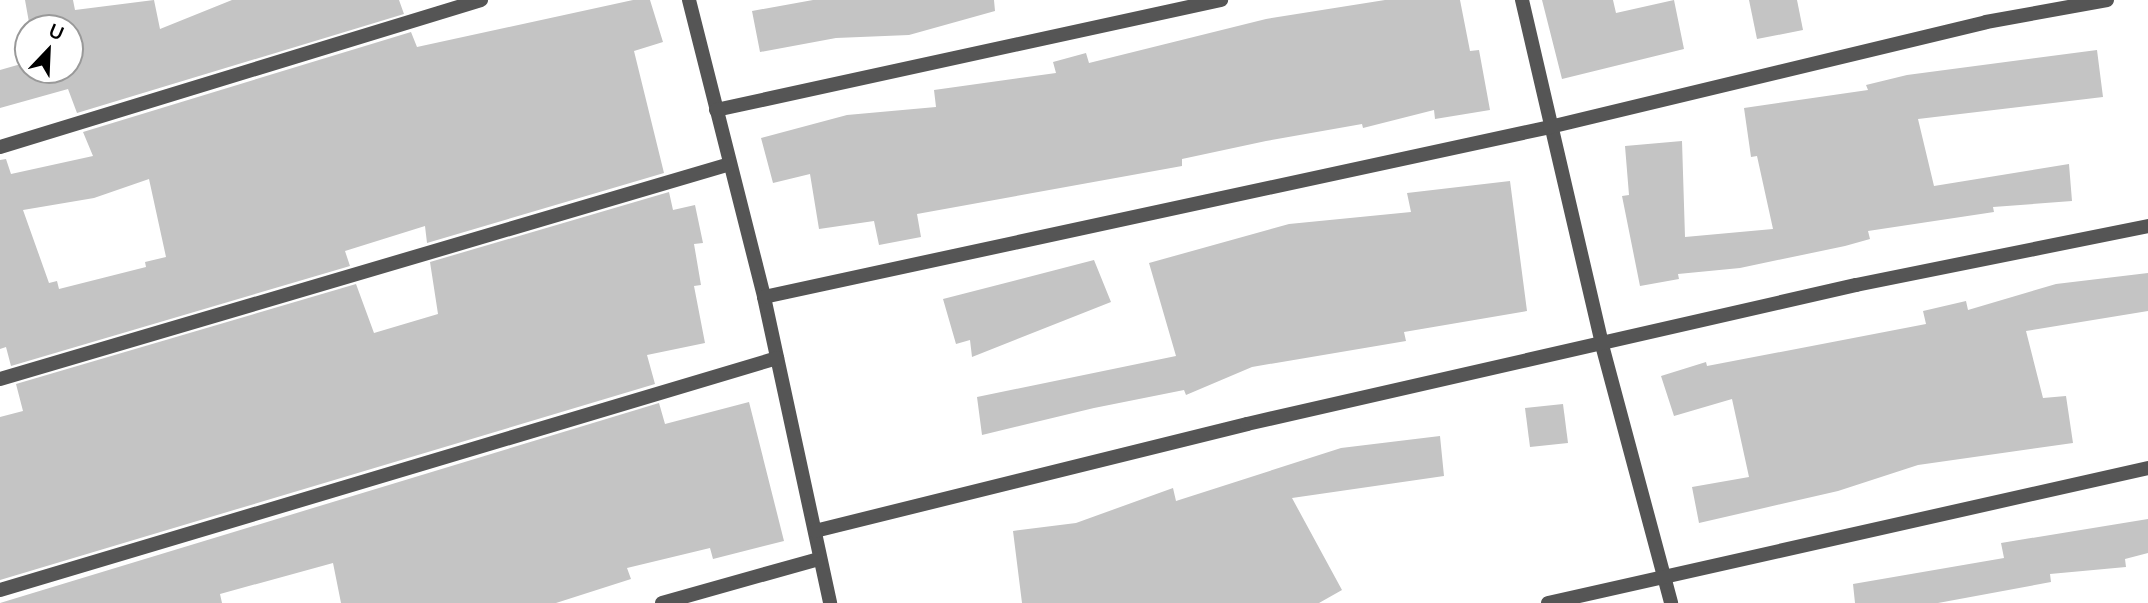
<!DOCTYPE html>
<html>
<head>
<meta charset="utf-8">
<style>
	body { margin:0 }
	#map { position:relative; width:2148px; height:603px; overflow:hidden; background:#fff; font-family:Mulish,sans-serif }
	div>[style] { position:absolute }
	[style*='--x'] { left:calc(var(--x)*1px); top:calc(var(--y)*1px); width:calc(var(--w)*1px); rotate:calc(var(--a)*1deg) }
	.building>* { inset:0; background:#c4c4c4 }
	.minor>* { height:14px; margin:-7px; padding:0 7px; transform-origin:7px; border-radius:7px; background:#555 }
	span { translate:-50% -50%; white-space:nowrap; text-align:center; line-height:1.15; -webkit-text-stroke:6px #fff; paint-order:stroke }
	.north { position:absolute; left:14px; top:14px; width:70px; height:70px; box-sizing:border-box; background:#fff; border:2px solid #999; border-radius:50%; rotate:23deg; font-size:19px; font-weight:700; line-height:28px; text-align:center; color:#000 }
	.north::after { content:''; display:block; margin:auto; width:24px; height:32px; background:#000; clip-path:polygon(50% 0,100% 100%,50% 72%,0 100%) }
</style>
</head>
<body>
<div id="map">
	<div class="building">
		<div style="clip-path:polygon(25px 0,73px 0,75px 10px,154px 0,160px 29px,232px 0,399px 0,404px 14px,77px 113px,68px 89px,0 108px,0 70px,28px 62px,28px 70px,70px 70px,70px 28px,30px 28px)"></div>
		<div style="clip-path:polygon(evenodd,633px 0,650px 0,663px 42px,634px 51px,664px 173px,427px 243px,425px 226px,345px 251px,350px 266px,11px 366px,6px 347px,0 349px,0 160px,6px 159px,11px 174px,93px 156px,83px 132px,411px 32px,417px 47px,633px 0,149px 179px,166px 257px,145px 262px,146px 267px,59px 289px,57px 281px,49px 283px,23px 210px,94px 198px,149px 179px)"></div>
		<div style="clip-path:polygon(813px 0,994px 0,995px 11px,909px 35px,836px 38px,760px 52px,752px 11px)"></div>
		<div style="clip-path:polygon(1385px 0,1460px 0,1470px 51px,1479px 50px,1490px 110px,1435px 119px,1434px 110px,1363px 128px,1362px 124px,1266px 141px,1182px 159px,1182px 166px,917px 214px,921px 237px,879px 245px,874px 221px,819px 229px,810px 174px,773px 183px,761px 138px,847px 115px,936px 107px,934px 90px,1056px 73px,1053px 62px,1086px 53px,1089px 63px,1266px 19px)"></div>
		<div style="clip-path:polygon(1542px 0,1613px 0,1616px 13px,1674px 0,1684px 49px,1562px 79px)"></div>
		<div style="clip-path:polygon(1749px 0,1797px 0,1803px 30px,1757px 39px)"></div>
		<div style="clip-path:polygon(2097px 50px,2103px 97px,1918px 119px,1934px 186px,2069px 164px,2072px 201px,1993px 207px,1994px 212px,1868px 231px,1870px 239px,1845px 246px,1740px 268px,1678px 274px,1679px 279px,1640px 286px,1622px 196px,1629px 195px,1625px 146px,1682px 141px,1685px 237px,1773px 229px,1757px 156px,1751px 157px,1744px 108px,1868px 90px,1866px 85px,1907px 75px)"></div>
		<div style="clip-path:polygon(1510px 181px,1527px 311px,1404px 332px,1406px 341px,1252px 367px,1186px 395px,1184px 390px,1094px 408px,982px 435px,977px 397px,1176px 356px,1149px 263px,1289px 224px,1411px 212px,1407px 193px)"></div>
		<div style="clip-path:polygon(669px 192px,673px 210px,695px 205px,703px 243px,694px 244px,701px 285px,694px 286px,705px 343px,647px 355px,655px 384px,0 580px,0 417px,23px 411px,16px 384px,356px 284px,374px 333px,438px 314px,430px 262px)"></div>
		<div style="clip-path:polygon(1094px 260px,1111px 302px,972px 357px,970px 340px,956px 344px,943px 299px)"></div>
		<div style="clip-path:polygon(2148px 273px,2148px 311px,2026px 331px,2043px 398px,2066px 396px,2073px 443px,1918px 465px,1838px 491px,1699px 523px,1692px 487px,1749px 477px,1732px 399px,1674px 416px,1661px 376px,1706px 362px,1707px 366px,1926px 324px,1923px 311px,1966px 301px,1968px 310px,2056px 284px)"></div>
		<div style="clip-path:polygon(749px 402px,784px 541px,713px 559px,710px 548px,627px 568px,631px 579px,556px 603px,341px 603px,333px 563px,220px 594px,222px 603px,0 603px,659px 403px,665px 424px)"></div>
		<div style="clip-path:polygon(1563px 404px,1568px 443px,1530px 447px,1525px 408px)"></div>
		<div style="clip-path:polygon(1440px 436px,1444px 476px,1292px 498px,1342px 590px,1319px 603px,1022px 603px,1013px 531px,1076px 523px,1173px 488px,1176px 501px,1341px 448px)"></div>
		<div style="clip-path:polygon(2148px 519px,2148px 553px,2125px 559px,2126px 567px,2050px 574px,2051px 582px,1938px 603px,1855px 603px,1853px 584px,2004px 558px,2001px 543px)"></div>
	</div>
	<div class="minor">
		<div style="--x:689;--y:0;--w:306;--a:75.8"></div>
		<div style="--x:764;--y:297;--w:313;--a:77.8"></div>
		<div style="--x:1522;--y:0;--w:354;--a:76.9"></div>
		<div style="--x:1602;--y:345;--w:267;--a:75"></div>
		<div style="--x:716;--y:110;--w:517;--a:-12.29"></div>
		<div style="--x:0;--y:147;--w:503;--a:-16.99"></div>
		<div style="--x:764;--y:297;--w:804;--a:-12.2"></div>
		<div style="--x:1550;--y:127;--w:448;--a:-13.5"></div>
		<div style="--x:1986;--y:22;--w:123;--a:-10.3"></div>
		<div style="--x:0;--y:379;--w:761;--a:-16.41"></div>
		<div style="--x:815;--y:531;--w:445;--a:-13.9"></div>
		<div style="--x:1247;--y:424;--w:625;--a:-12.86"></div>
		<div style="--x:1856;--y:285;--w:298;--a:-11.4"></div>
		<div style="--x:0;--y:590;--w:811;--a:-16.62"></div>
		<div style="--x:662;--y:603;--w:163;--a:-15.7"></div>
		<div style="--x:1548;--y:603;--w:615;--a:-12.68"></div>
	</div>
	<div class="north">U</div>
</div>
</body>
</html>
